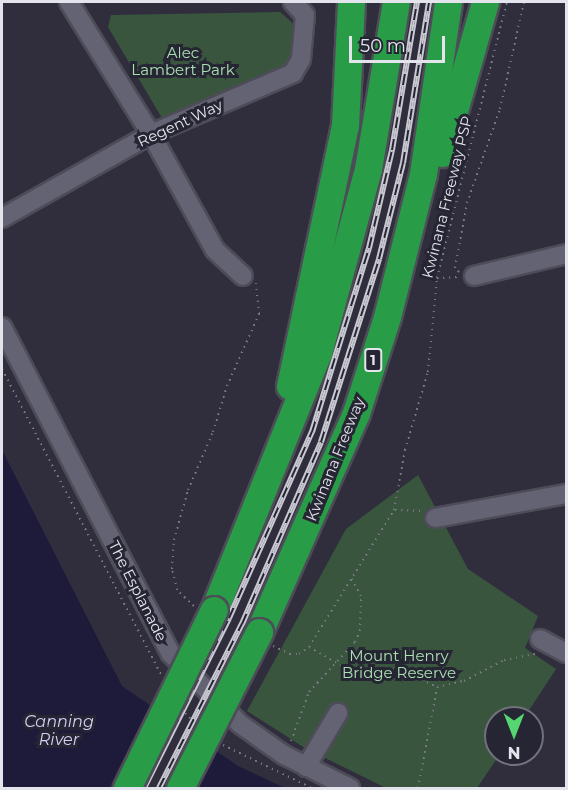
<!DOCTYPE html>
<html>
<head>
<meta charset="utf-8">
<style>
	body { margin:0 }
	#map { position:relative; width:568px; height:790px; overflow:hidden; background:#302e3d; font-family:Montserrat,sans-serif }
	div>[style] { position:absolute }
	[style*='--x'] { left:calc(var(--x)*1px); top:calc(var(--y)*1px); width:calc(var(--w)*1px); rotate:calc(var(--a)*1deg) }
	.green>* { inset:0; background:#3a553e }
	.water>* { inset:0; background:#1e1a39 }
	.pier>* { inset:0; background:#302e3d }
	.path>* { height:2px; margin-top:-1px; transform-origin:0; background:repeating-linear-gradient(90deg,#797885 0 1.5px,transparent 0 6px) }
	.roads { filter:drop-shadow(2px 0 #4d4c58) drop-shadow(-2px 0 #4d4c58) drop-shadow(0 2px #4d4c58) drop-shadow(0 -2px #4d4c58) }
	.minor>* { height:18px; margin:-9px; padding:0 9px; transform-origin:9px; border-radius:9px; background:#646374 }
	.highway>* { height:27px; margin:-13.5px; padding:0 13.5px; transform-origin:13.5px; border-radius:13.5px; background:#289c47 }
	.rail>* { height:6px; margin-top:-3px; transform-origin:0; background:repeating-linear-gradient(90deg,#262533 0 11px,#c9c9d2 0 22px); box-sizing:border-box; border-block:2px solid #c9c9d2 }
	.bridges { filter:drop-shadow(2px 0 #4d4c58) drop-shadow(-2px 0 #4d4c58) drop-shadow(0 2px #4d4c58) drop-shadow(0 -2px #4d4c58) }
	.highway-bridge>* { height:27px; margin:-13.5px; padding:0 13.5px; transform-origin:13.5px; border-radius:13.5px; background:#289c47 }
	span { translate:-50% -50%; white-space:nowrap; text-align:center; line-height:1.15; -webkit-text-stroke:6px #262533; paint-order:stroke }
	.shield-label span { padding:2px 4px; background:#262533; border:2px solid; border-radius:4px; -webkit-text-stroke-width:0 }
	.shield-label { font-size:14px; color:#e4e4ed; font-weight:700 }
	.park-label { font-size:15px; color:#a9e2b0 }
	.street-label { font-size:15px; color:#e4e4ed }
	.water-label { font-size:16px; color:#d3d1f8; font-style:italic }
	.frame { position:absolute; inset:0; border:3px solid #e4e4ed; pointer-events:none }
	.north { position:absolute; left:484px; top:706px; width:60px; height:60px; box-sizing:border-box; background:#262533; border:2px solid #72717d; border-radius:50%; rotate:180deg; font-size:16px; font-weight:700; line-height:24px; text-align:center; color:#e4e4ed }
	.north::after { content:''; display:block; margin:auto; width:21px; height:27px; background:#56d671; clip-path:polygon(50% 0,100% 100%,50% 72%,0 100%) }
	.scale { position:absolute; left:349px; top:36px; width:96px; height:27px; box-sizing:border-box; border:3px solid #e4e4ed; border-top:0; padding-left:8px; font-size:18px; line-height:21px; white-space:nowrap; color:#e4e4ed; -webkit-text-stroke:4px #262533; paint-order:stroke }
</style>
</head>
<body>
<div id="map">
	<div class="green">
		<div style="clip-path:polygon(280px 12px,297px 27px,293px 60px,278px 76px,162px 118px,108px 27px,111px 15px)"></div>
		<div style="clip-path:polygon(418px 475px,468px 569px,538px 616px,525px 648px,556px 669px,524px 718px,496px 718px,496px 754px,500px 754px,477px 788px,386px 788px,305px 748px,247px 711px,346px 529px)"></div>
	</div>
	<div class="water">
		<div style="clip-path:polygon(2px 450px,122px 686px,238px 766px,285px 788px,2px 788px)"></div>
	</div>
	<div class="pier">
		<div style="clip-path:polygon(151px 703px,217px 748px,196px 788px,109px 788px)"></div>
	</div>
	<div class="path">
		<div style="--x:459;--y:272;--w:6;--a:-135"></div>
		<div style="--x:455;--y:268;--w:66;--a:-79.5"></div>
		<div style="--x:467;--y:203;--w:100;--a:-70.7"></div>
		<div style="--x:500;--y:109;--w:110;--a:-77.4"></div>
		<div style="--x:437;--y:278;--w:21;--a:-3"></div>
		<div style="--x:2;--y:369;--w:345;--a:62.5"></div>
		<div style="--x:395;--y:510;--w:27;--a:2"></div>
		<div style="--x:194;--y:606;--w:23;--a:-137"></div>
		<div style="--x:177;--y:590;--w:22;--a:-103"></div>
		<div style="--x:172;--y:569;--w:29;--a:-86"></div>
		<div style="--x:174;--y:540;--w:52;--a:-74.4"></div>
		<div style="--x:188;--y:490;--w:63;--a:-66.7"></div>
		<div style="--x:213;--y:432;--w:48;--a:-73.1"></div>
		<div style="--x:227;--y:386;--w:79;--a:-66"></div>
		<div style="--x:259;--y:314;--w:31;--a:-96"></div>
		<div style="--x:273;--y:646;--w:19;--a:25"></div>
		<div style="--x:290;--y:654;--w:9;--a:0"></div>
		<div style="--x:299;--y:654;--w:12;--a:-35"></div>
		<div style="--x:309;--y:647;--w:161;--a:-58.2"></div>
		<div style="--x:394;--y:510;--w:61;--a:-79.6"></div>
		<div style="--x:405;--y:450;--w:81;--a:-73.6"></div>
		<div style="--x:428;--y:372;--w:94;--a:-84.5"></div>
		<div style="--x:437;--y:278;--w:285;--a:-75.8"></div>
		<div style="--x:309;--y:647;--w:48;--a:29.7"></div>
		<div style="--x:351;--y:671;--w:49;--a:-2.3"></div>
		<div style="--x:400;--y:669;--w:41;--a:25.9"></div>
		<div style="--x:437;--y:687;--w:28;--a:-13"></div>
		<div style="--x:464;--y:681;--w:45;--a:-27.7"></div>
		<div style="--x:504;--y:660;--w:33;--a:-11"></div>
		<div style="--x:185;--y:713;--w:11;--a:45"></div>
		<div style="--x:291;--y:741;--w:52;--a:-69.8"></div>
		<div style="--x:309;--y:692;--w:68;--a:-47.4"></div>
		<div style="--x:355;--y:642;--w:12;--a:-66"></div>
		<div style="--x:360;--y:631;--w:35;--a:-88"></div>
		<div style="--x:361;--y:596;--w:21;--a:-119"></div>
		<div style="--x:223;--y:745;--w:99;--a:25.8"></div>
		<div style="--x:418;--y:788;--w:102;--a:-79.2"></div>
	</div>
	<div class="roads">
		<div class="minor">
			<div style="--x:69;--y:2;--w:155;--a:58.2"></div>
			<div style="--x:151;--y:134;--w:132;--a:61.1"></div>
			<div style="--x:215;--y:250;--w:38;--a:43"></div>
			<div style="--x:2;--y:218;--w:171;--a:-29.4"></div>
			<div style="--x:151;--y:134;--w:155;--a:-23.2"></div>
			<div style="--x:293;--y:73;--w:16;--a:-60"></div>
			<div style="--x:301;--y:59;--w:44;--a:-84.8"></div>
			<div style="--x:305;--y:15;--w:18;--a:-133"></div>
			<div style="--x:474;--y:276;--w:95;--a:-13.4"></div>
			<div style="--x:2;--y:327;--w:368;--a:62.7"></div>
			<div style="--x:171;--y:654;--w:98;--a:45.4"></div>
			<div style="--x:240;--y:724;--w:54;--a:35.2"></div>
			<div style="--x:284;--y:755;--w:74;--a:26.6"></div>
			<div style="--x:435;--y:518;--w:133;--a:-10.4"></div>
			<div style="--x:540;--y:639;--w:30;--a:28"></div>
			<div style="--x:306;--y:767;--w:63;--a:-59.3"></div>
		</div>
		<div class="highway">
			<div style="--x:442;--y:153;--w:157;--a:-74.1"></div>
			<div style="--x:290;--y:386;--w:266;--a:-78.1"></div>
			<div style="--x:345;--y:126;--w:124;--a:-87.2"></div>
			<div style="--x:214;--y:610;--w:277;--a:-68"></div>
			<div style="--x:318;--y:353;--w:191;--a:-74.8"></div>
			<div style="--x:368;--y:169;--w:169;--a:-80.5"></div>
			<div style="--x:259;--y:632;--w:240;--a:-66.1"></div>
			<div style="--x:356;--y:413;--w:101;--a:-72.1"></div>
			<div style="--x:387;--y:317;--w:147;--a:-75.9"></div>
			<div style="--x:423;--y:174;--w:174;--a:-81.7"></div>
		</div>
	</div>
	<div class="rail">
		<div style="--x:144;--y:788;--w:190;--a:-63.4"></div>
		<div style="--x:229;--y:618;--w:204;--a:-66"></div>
		<div style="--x:312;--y:432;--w:193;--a:-72.8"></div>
		<div style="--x:369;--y:248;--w:101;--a:-76.8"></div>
		<div style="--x:392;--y:150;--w:150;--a:-80.4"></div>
		<div style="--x:159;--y:788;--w:184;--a:-63.2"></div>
		<div style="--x:242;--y:624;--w:198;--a:-66.5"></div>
		<div style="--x:321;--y:442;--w:192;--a:-72.4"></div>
		<div style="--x:379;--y:259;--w:99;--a:-76"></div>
		<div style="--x:403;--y:163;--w:163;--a:-80.8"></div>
	</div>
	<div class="bridges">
		<div class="highway-bridge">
			<div style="--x:127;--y:788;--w:198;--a:-64"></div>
			<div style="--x:180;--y:788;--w:175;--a:-63.1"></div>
		</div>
	</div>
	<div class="shield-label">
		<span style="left:373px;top:360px">1</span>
	</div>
	<div class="park-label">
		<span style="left:183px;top:61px">Alec<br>Lambert Park</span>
		<span style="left:399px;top:664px">Mount Henry<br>Bridge Reserve</span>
	</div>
	<div class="street-label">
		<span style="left:180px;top:123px;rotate:-25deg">Regent Way</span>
		<span style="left:447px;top:197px;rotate:-76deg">Kwinana Freeway PSP</span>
		<span style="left:335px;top:459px;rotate:-68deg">Kwinana Freeway</span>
		<span style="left:138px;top:591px;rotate:63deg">The Esplanade</span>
	</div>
	<div class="water-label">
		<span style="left:59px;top:731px">Canning<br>River</span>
	</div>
	<div class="frame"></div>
	<div class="north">N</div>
	<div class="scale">50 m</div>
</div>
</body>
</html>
